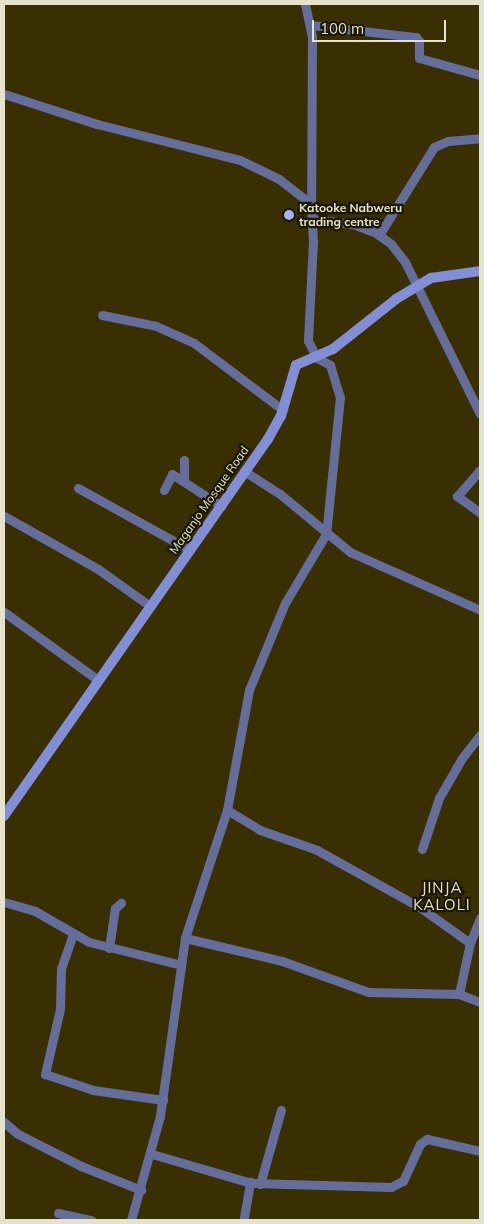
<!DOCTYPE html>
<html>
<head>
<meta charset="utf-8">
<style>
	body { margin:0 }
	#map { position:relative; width:484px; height:1224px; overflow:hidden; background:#3a2f02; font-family:Mulish,sans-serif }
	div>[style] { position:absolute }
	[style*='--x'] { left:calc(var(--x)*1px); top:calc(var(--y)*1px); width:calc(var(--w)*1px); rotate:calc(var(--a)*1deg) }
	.street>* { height:9px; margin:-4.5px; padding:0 4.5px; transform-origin:4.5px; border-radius:4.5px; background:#656e9b }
	.secondary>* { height:10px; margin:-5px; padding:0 5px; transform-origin:5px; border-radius:5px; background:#828fd7 }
	.dots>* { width:14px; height:14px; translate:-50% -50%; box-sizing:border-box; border:2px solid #1c1807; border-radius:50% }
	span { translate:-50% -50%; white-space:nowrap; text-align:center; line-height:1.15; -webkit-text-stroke:4.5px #1c1807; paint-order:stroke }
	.poi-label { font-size:12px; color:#e7e2cb; font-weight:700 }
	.left { translate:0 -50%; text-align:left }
	.street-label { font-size:12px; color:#e7e2cb }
	.quarter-label { font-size:15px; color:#e7e2cb; letter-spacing:1px }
	.frame { position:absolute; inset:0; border:5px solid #e7e2cb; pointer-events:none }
	.scale { position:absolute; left:312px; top:20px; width:134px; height:22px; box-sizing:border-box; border:2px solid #e7e2cb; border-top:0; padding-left:6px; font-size:15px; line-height:18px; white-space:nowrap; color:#e7e2cb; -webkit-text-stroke:4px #1c1807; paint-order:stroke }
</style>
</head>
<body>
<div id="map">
	<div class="street">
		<div style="--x:305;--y:4;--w:33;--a:78"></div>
		<div style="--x:312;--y:36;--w:168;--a:90.3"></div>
		<div style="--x:310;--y:25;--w:107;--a:6.5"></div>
		<div style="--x:416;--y:37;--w:5;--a:53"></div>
		<div style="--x:419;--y:41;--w:17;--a:90"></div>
		<div style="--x:419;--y:58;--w:63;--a:15.6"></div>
		<div style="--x:4;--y:94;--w:98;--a:17.9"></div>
		<div style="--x:97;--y:124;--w:147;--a:14.1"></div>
		<div style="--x:240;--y:160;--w:43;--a:26"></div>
		<div style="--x:279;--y:179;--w:41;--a:38"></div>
		<div style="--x:311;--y:204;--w:37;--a:87"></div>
		<div style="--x:313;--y:241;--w:100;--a:92.9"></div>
		<div style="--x:308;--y:341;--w:19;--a:62"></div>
		<div style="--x:317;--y:358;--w:15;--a:28"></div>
		<div style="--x:330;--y:365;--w:34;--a:73"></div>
		<div style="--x:340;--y:397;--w:138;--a:95.8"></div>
		<div style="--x:326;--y:534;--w:80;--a:120.7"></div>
		<div style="--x:285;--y:603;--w:94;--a:112.5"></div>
		<div style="--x:249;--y:690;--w:122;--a:100.4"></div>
		<div style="--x:227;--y:810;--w:135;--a:108.2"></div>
		<div style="--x:185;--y:938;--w:180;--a:98"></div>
		<div style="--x:160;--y:1116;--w:108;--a:105.6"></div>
		<div style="--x:312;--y:219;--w:41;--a:7"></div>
		<div style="--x:353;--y:224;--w:25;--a:21"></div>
		<div style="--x:376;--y:233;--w:19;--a:36"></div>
		<div style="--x:391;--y:244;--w:23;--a:52"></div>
		<div style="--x:405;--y:262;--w:169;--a:63.7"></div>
		<div style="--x:379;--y:235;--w:104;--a:-58"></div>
		<div style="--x:434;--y:147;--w:15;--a:-23"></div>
		<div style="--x:448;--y:141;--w:32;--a:-5"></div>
		<div style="--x:102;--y:315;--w:55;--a:11.5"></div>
		<div style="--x:156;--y:326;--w:42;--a:24.1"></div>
		<div style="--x:194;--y:343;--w:111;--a:37"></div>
		<div style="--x:184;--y:460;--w:21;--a:90"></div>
		<div style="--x:480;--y:470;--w:35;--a:131"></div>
		<div style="--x:457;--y:496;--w:29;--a:36"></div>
		<div style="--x:244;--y:471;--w:43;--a:32.6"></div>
		<div style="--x:280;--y:494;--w:91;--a:39.6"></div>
		<div style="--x:350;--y:552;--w:142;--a:24"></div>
		<div style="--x:78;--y:488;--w:128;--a:29"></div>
		<div style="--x:164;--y:490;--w:18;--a:-63"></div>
		<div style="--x:172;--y:474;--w:59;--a:33.1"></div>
		<div style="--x:4;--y:516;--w:108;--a:29.4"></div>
		<div style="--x:98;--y:569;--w:64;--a:35.4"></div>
		<div style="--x:4;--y:612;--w:116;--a:35.9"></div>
		<div style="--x:227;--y:810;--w:39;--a:31"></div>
		<div style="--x:260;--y:830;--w:60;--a:19.3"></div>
		<div style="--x:317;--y:850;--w:119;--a:29.1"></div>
		<div style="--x:421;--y:908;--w:60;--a:35.5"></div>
		<div style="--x:470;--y:943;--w:52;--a:102.2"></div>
		<div style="--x:459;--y:994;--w:22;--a:21"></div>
		<div style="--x:422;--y:849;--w:54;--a:-71.6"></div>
		<div style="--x:439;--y:798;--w:46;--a:-60.1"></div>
		<div style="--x:462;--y:758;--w:29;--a:-52"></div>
		<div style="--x:4;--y:902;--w:32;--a:16"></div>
		<div style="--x:35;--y:911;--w:62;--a:29.9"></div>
		<div style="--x:89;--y:942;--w:95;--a:14"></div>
		<div style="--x:73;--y:934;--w:36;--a:109"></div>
		<div style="--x:61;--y:968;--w:41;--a:91.4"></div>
		<div style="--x:60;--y:1009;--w:67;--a:103"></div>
		<div style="--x:45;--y:1074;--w:51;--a:18.4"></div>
		<div style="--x:93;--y:1090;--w:71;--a:8.1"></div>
		<div style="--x:185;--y:938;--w:100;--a:13.3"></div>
		<div style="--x:282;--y:961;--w:91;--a:19.8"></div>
		<div style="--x:368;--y:992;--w:91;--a:1.3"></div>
		<div style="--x:470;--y:943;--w:27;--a:-68"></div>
		<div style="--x:109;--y:948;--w:40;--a:-81.5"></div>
		<div style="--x:115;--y:908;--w:8;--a:-40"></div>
		<div style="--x:4;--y:1122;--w:18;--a:41"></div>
		<div style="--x:18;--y:1134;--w:71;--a:26.9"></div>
		<div style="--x:81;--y:1166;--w:65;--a:21.8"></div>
		<div style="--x:152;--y:1154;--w:103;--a:16.3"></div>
		<div style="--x:251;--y:1183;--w:140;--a:1.6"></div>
		<div style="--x:391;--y:1187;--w:13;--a:-27"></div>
		<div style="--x:403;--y:1181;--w:41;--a:-65.3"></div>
		<div style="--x:420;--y:1144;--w:9;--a:-36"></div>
		<div style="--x:427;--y:1139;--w:54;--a:12.8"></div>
		<div style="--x:260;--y:1184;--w:77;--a:-74.2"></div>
		<div style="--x:58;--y:1213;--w:34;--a:12"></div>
		<div style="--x:244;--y:1217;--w:36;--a:-80"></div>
	</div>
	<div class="secondary">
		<div style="--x:4;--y:816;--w:460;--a:-55"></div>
		<div style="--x:268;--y:439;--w:26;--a:-61"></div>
		<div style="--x:281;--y:416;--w:53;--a:-73.6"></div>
		<div style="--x:296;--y:365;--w:40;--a:-23.4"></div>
		<div style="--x:333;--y:349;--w:80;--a:-38.4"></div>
		<div style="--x:396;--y:299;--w:41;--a:-31"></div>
		<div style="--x:431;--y:278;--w:49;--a:-8.1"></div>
	</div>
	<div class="dots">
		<div style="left:289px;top:215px;background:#a4b2fc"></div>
	</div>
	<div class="poi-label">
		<span class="left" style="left:299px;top:215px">Katooke Nabweru<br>trading centre</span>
	</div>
	<div class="street-label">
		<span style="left:209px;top:500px;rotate:-55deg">Maganjo Mosque Road</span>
	</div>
	<div class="quarter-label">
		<span style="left:442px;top:896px">JINJA<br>KALOLI</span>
	</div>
	<div class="frame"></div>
	<div class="scale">100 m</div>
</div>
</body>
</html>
